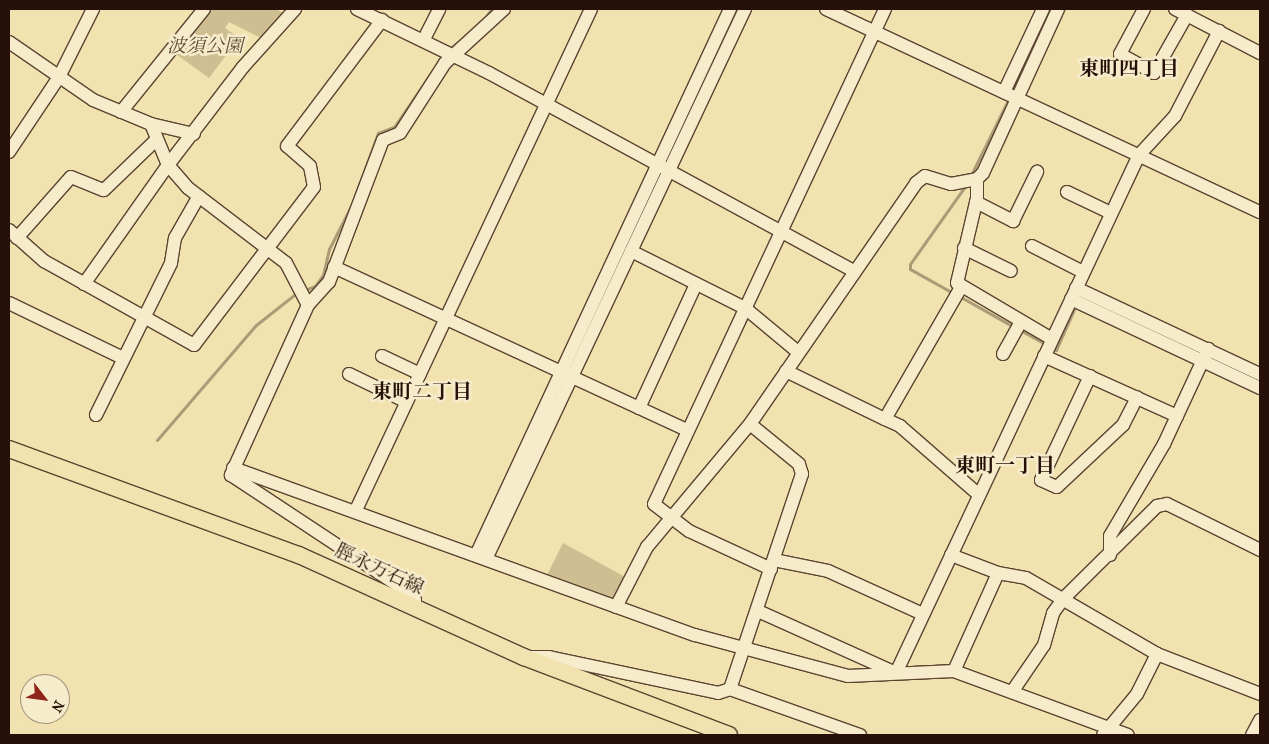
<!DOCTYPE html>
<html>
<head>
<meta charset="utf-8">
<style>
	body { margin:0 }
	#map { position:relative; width:1269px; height:744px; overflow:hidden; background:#f1e2af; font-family:"IM FELL French Canon","Noto Serif JP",serif }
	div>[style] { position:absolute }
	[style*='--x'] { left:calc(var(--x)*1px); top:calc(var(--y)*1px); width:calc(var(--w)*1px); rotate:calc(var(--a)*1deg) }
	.green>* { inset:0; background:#cfbe92 }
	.stream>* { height:3px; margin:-1.5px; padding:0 1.5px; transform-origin:1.5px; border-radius:1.5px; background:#ac9b76 }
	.roads { filter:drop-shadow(1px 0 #5a4431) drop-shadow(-1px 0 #5a4431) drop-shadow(0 1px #5a4431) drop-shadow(0 -1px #5a4431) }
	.minor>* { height:12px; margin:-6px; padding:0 6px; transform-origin:6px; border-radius:6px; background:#f6eccb }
	.major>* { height:16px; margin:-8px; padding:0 8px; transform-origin:8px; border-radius:8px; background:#f1e2af }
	span { translate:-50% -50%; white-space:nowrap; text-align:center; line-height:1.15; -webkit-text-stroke:5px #f6eccb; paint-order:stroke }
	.park-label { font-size:19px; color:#624d38; font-style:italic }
	.street-label { font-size:19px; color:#271007 }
	.neighbourhood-label { font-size:20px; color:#271007; font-weight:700 }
	.frame { position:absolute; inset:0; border:10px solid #271007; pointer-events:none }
	.north { position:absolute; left:20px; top:674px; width:50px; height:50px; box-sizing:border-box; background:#f6eccb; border:1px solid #a3947d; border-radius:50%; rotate:120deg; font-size:14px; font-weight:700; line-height:20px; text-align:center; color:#271007 }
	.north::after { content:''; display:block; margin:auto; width:18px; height:22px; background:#8f2418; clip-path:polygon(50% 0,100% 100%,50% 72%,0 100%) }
</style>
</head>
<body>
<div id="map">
	<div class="green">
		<div style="clip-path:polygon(207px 9px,275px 9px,287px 14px,265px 40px,229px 22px,225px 28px,239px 38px,209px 78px,173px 52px)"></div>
		<div style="clip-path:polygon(563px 543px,627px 578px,614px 604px,546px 577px)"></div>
	</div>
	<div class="stream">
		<div style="--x:483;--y:21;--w:14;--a:-56"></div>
		<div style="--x:448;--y:50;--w:24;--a:-38"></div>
		<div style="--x:1012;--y:92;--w:91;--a:-65.4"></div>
		<div style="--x:971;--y:175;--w:86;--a:-63.7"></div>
		<div style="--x:305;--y:290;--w:11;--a:-22"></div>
		<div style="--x:315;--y:286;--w:14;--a:-54"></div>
		<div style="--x:323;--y:275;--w:27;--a:-77"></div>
		<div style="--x:329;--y:249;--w:51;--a:-62.9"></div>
		<div style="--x:352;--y:204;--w:76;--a:-69.9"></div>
		<div style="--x:378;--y:133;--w:17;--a:-21"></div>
		<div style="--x:394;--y:127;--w:88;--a:-55.6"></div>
		<div style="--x:953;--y:293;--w:49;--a:-150.8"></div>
		<div style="--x:910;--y:269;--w:5;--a:-90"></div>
		<div style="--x:910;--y:264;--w:97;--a:-54.7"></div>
		<div style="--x:959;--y:296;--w:63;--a:29.4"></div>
		<div style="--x:1020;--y:330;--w:31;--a:29"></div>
		<div style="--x:1053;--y:348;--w:4;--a:34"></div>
		<div style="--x:1056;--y:350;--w:49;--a:-66"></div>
		<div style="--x:157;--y:440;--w:152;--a:-49.3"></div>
		<div style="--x:256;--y:325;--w:55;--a:-38.3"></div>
	</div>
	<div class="roads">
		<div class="minor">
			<div style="--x:357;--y:9;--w:147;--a:25.9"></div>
			<div style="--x:489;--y:73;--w:414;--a:28.5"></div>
			<div style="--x:826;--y:9;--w:479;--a:25.1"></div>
			<div style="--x:1144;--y:9;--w:51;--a:118.1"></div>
			<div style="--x:1120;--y:54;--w:39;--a:29"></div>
			<div style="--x:1154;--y:73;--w:67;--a:-60.4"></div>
			<div style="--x:1175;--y:9;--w:96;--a:27.4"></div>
			<div style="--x:424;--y:39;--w:34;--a:-63"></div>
			<div style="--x:9;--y:42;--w:102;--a:34.6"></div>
			<div style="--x:93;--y:100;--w:63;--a:22.5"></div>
			<div style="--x:151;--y:124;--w:44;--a:67.5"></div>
			<div style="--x:168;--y:165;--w:30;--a:49"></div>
			<div style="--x:188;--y:188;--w:123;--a:37.4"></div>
			<div style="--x:286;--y:263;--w:47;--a:62.4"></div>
			<div style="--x:308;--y:305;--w:187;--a:114.4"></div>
			<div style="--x:231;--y:475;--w:214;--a:33.5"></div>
			<div style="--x:409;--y:593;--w:9;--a:49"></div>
			<div style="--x:415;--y:600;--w:8;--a:104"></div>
			<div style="--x:1004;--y:92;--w:92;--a:-64.8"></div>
			<div style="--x:121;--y:112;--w:132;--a:-51.1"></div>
			<div style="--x:151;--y:124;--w:44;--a:13.1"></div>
			<div style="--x:9;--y:152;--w:90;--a:-56.3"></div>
			<div style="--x:59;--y:77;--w:76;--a:-63.4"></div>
			<div style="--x:977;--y:179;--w:19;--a:90"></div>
			<div style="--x:977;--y:198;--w:87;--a:103.2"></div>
			<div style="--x:957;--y:283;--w:110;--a:30.5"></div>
			<div style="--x:1067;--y:192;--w:49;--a:25.5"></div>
			<div style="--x:976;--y:202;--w:42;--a:27.2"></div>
			<div style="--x:1013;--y:221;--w:55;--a:-63.9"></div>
			<div style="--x:9;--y:230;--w:47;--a:41.5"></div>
			<div style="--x:44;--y:261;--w:172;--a:29.2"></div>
			<div style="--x:194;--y:345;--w:198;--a:-52.8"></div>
			<div style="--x:314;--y:187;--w:21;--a:-101"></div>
			<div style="--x:310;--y:166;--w:30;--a:-139"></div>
			<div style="--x:287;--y:146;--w:158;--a:-53"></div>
			<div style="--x:17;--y:238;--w:81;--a:-48.5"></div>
			<div style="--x:71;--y:177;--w:35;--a:22"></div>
			<div style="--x:104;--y:190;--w:71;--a:-43.9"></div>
			<div style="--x:1032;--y:246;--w:57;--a:27"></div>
			<div style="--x:964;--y:248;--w:52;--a:26.1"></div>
			<div style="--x:631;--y:251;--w:127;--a:26.6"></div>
			<div style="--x:745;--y:308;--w:69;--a:39.7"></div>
			<div style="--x:334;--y:267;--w:389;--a:24.8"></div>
			<div style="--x:84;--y:284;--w:146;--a:-54.8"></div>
			<div style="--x:168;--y:165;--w:123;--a:-52.6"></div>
			<div style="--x:243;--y:67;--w:78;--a:-48.1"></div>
			<div style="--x:1076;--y:288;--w:203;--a:25.1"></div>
			<div style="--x:1071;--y:299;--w:209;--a:25.2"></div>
			<div style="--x:9;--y:303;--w:127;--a:25.8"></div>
			<div style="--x:308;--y:305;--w:31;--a:-48"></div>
			<div style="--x:329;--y:282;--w:152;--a:-69.2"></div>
			<div style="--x:383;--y:140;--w:18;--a:-22"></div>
			<div style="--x:400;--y:133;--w:83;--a:-57.3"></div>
			<div style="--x:445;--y:63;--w:80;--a:-42.5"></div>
			<div style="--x:1003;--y:354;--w:37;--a:-61"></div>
			<div style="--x:382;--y:356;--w:42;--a:25.3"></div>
			<div style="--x:1044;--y:356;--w:146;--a:24.3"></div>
			<div style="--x:786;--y:371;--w:110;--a:25.9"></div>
			<div style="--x:885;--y:419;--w:150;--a:-60"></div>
			<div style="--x:349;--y:374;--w:64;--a:25.8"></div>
			<div style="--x:1090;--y:376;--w:115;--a:115.2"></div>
			<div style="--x:1041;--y:480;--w:17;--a:24"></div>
			<div style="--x:1057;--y:487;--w:91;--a:-43.2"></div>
			<div style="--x:1123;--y:425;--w:31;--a:-63"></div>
			<div style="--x:639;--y:408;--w:136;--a:-65.3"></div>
			<div style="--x:96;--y:415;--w:169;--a:-63.7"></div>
			<div style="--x:171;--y:263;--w:25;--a:-81"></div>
			<div style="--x:175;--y:238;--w:48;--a:-60.3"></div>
			<div style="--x:885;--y:419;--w:17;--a:25"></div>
			<div style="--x:900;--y:426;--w:105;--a:41.1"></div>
			<div style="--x:233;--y:468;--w:491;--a:19.9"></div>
			<div style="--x:695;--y:635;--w:158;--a:15"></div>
			<div style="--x:848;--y:676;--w:106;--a:-2.7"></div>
			<div style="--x:954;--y:671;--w:185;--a:20.2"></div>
			<div style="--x:356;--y:510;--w:553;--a:-64.87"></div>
			<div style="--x:477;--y:553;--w:600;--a:-65.06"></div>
			<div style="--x:951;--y:555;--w:50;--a:21"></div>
			<div style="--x:998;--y:573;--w:28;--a:10"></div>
			<div style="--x:1026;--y:578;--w:151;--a:30.1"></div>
			<div style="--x:1157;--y:654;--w:110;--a:21.2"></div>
			<div style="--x:1110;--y:555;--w:19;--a:-90"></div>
			<div style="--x:1110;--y:536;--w:107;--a:-59.6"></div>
			<div style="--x:1164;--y:444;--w:105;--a:-65.1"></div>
			<div style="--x:487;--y:557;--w:606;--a:-64.79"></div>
			<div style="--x:774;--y:560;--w:55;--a:11.5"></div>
			<div style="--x:828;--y:571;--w:104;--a:24.4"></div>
			<div style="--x:771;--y:569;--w:90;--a:-155.1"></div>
			<div style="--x:689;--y:531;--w:44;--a:-142.4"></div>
			<div style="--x:654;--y:504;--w:546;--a:-64.98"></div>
			<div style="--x:616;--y:607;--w:68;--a:-62.7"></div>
			<div style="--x:647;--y:547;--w:160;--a:-50.1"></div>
			<div style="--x:758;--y:611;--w:151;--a:24.2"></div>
			<div style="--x:530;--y:657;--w:19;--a:0"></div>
			<div style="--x:549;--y:657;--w:173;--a:12"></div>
			<div style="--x:718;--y:693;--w:13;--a:-18"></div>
			<div style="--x:730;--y:689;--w:138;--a:19.5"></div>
			<div style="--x:954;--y:671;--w:107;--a:-65.8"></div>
			<div style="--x:896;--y:673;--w:572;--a:-64.87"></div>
			<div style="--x:1139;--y:155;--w:53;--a:-47.3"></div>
			<div style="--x:1175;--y:116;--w:96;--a:-62.6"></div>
			<div style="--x:730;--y:689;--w:227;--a:-71.5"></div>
			<div style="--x:802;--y:474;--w:10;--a:-107"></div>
			<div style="--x:799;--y:464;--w:63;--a:-140.8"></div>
			<div style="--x:750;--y:424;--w:293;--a:-55.4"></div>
			<div style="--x:916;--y:183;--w:11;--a:-38"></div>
			<div style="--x:925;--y:176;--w:27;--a:17"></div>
			<div style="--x:951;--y:184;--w:26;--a:-11"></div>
			<div style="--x:977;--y:179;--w:8;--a:-45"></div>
			<div style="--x:983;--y:173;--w:180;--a:-65.4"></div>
			<div style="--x:1014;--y:689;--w:53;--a:-55.7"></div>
			<div style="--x:1044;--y:645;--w:33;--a:-74"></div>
			<div style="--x:1053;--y:613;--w:17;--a:-54"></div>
			<div style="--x:1063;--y:599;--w:132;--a:-44.7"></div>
			<div style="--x:1157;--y:506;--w:10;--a:-11"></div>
			<div style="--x:1167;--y:504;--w:104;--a:26.3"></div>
			<div style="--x:1103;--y:735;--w:53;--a:-50.3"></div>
			<div style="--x:1137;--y:694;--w:45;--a:-63.4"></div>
			<div style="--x:1252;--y:735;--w:17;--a:-62"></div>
		</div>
		<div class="major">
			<div style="--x:9;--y:449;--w:309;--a:20.1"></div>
			<div style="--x:299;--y:555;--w:247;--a:24.4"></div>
			<div style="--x:524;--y:657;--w:219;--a:20.8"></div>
		</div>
	</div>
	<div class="park-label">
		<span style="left:205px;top:47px">波須公園</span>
	</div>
	<div class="street-label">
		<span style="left:379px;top:570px;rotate:25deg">脛永万石線</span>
	</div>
	<div class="neighbourhood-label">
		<span style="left:1129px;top:68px">東町四丁目</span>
		<span style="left:422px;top:391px">東町二丁目</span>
		<span style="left:1005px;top:465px">東町一丁目</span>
	</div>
	<div class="frame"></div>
	<div class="north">N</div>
</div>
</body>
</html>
